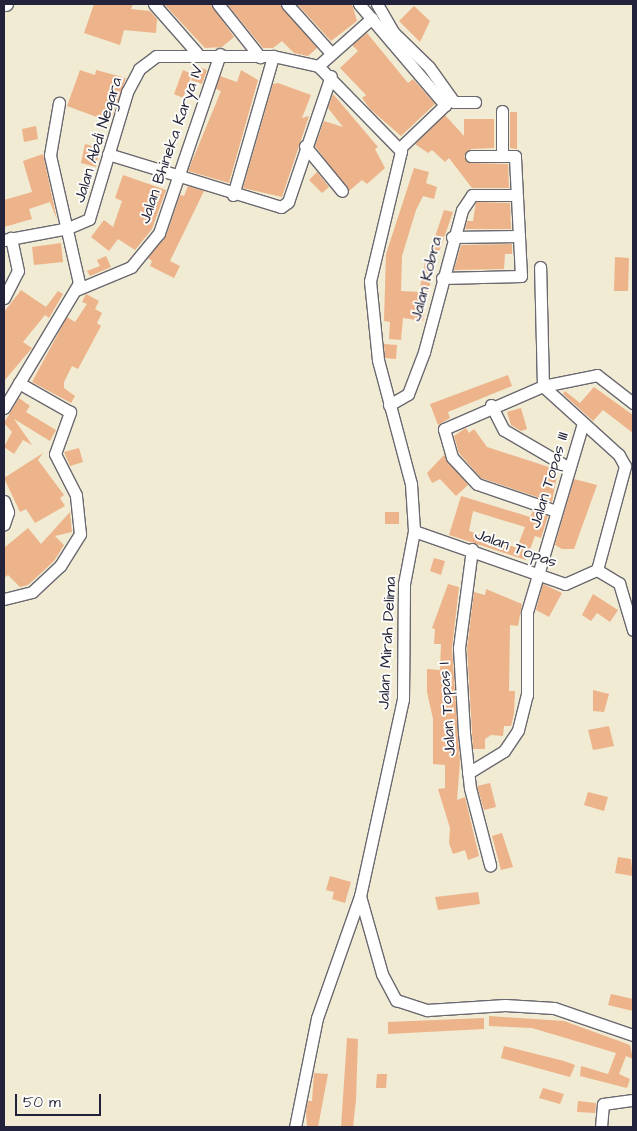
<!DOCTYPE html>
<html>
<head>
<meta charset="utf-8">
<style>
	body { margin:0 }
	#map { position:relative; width:637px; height:1131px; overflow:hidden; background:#f0ebd2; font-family:"Architects Daughter",sans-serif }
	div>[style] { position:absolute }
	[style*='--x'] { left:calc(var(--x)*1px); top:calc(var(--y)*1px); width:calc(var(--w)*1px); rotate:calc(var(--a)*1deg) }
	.building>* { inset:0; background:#edb38a }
	.roads { filter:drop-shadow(1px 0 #6a6870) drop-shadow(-1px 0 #6a6870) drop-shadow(0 1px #6a6870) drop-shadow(0 -1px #6a6870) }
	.minor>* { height:11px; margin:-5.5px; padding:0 5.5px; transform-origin:5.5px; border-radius:5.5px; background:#fff }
	.tertiary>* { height:14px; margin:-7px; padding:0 7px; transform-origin:7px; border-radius:7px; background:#fff }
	span { translate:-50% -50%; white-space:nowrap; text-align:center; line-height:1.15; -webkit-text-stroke:4px #fdfcf7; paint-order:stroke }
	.street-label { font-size:16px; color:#22223b }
	.frame { position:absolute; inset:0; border:5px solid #22223b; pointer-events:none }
	.scale { position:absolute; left:15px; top:1094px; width:86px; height:22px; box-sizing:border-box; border:2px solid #22223b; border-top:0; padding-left:6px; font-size:15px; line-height:18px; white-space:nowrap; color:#22223b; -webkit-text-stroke:4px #fdfcf7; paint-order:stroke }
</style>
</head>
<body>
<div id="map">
	<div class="building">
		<div style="clip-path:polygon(94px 4px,133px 4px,131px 9px,150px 11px,157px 19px,156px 33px,124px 30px,120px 45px,84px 33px)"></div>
		<div style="clip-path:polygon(164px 4px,211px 4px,234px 37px,222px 47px,205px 48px)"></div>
		<div style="clip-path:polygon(227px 4px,280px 4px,317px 48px,308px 56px,294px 53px,282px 41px,273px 48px,263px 48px)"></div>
		<div style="clip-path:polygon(297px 4px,352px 4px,357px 21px,331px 41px)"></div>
		<div style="clip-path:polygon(414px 6px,430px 21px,420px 42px,399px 21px)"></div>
		<div style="clip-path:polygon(367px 33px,408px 83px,413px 79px,435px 104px,401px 136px,370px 109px,362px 98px,366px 95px,340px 68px,358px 51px,352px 45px)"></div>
		<div style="clip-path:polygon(196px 66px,207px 70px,202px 84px,191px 80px)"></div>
		<div style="clip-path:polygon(80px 70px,95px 75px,96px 70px,126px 78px,110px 122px,67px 106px)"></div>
		<div style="clip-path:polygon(183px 70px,192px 74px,183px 98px,174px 94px)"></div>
		<div style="clip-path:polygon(241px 70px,258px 80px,229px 183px,188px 171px,221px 91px,216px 89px,220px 76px,237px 82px)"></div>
		<div style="clip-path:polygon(278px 83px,311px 95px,302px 118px,309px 116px,282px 197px,243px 188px,273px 84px)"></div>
		<div style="clip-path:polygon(333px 94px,378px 147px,375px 149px,385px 168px,367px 184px,362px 180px,349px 191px,315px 146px,324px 121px,343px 127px,328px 108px)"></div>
		<div style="clip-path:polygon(510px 112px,517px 112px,517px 149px,510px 148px)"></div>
		<div style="clip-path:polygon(445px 115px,464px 136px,464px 119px,494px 119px,494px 148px,471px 149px,464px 156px,471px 163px,508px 164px,509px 188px,472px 188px,449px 158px,445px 162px,432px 150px,428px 153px,415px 144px)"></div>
		<div style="clip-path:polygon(36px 126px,38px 139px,24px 142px,22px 129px)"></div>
		<div style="clip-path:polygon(85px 144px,100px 148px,96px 167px,81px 163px)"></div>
		<div style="clip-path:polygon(43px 154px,57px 220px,50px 202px,29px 209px,32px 219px,4px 227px,4px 200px,32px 192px,23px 161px)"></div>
		<div style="clip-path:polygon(414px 168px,429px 172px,426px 183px,437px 187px,434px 199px,423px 196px,416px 210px,402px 256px,401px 291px,419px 292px,425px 262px,434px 264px,423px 321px,403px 318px,401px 340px,389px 339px,390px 322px,384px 321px,386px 254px)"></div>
		<div style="clip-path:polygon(317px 172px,329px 187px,322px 193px,309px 180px)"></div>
		<div style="clip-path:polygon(123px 175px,166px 190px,152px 229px,135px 250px,118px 239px,109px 251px,91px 237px,104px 220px,113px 227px,122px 201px,115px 198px)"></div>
		<div style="clip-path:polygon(188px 186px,204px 191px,170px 261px,180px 266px,174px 278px,150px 266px,152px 261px,148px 258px,166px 236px,180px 195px,184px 196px)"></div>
		<div style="clip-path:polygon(476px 202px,510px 203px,511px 229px,465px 229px,467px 221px,473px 221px)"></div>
		<div style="clip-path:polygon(444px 210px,453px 212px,438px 255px,430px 252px)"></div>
		<div style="clip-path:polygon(61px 243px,63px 262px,34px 265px,32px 247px)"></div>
		<div style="clip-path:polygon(512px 244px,512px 254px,505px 254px,504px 269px,454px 270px,461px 245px)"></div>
		<div style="clip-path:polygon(106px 256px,111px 267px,90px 276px,87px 271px,100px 266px,97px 260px)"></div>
		<div style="clip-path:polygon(615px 257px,629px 258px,628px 291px,614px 291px)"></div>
		<div style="clip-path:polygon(21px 290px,46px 307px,58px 291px,63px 294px,49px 318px,45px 315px,23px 342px,32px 348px,4px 381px,4px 312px)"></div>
		<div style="clip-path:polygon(86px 294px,99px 301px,95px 309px,102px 313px,97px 323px,101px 326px,78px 369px,72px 366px,64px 382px,64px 388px,75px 396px,71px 403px,32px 382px,67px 317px,75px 322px,87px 304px,82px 302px)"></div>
		<div style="clip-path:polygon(384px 344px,397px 345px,396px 359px,385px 358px)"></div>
		<div style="clip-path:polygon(508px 375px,512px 386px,448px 412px,450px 418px,438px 425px,430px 404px)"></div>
		<div style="clip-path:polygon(594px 387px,633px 415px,633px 433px,603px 410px,593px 421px,563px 394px,565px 391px,580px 403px)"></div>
		<div style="clip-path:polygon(19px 398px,30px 406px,26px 412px,56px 430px,50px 441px,14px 419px,32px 445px,23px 440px,14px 454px,4px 447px,12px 432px,4px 423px)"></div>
		<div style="clip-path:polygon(521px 408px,527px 429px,521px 431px,511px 425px,507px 412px)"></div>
		<div style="clip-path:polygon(466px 428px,469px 433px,474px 429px,487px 447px,558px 470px,552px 502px,481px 478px,459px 453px,454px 436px)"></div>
		<div style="clip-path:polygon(79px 448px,83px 462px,70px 466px,64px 452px)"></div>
		<div style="clip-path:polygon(43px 453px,38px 460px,64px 495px,60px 498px,65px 506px,35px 523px,26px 509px,20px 512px,4px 478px)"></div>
		<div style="clip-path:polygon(444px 455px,468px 485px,456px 496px,440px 479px,432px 483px,427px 473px)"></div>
		<div style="clip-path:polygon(574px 479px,597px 485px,574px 549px,562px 549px,555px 545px)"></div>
		<div style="clip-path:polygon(evenodd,461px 496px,530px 517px,533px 511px,548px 516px,541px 538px,535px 536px,526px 560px,449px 535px,461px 496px,473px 511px,525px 527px,517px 548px,469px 531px,473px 511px)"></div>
		<div style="clip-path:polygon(70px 512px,72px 532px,55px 536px,64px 545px,54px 561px,28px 585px,20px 587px,8px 575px,4px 578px,4px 548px,28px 528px,41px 544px)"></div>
		<div style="clip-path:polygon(385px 512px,399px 512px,399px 524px,385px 524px)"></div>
		<div style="clip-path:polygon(434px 558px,445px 561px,441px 575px,430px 571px)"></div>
		<div style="clip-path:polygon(448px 584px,459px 587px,452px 648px,460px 762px,457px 800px,465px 797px,479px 856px,468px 860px,465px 850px,453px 854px,449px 843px,450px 828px,438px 789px,445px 788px,445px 765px,433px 764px,433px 719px,427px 692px,427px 669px,440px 670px,441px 644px,434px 644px,435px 629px,432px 628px)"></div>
		<div style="clip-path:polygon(543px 584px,562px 593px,549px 617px,536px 610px)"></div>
		<div style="clip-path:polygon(486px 589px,522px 604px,518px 626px,510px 625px,509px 691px,515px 691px,514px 714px,511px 726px,504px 726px,503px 736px,491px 735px,485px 739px,485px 749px,473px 749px,467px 648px,474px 592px,485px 595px)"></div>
		<div style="clip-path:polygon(593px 594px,618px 610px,610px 622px,597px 613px,591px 621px,582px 615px)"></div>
		<div style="clip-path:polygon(593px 690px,609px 694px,604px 712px,593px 711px)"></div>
		<div style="clip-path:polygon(609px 726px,614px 746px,593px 750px,588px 730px)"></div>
		<div style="clip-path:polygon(490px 783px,496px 807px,484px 810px,477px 786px)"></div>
		<div style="clip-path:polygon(588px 792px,608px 797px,604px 811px,584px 805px)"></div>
		<div style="clip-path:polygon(502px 833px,513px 867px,501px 870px,492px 836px)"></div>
		<div style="clip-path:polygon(618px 857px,631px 859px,633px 876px,615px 873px)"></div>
		<div style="clip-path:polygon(330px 876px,351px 882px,345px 903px,332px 899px,334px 892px,326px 890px)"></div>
		<div style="clip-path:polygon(478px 892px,480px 904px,438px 910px,435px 897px)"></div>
		<div style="clip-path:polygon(611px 994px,633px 999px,633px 1011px,608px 1005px)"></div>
		<div style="clip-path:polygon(489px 1016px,564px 1021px,630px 1045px,633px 1059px,626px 1056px,619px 1074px,630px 1079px,627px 1088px,580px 1076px,581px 1066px,608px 1074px,616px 1053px,532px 1028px,489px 1026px)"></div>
		<div style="clip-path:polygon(484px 1018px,484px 1029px,388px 1034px,388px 1022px)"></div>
		<div style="clip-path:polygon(347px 1038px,358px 1039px,356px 1100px,353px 1127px,341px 1127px)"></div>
		<div style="clip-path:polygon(504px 1046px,564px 1061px,575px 1065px,570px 1077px,501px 1058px)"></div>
		<div style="clip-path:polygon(314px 1073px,328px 1074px,318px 1127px,307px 1126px,306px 1112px,308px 1101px,312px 1101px)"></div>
		<div style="clip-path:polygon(377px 1074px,387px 1074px,386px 1088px,376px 1088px)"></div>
		<div style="clip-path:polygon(543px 1088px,564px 1094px,560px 1104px,539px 1098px)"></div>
		<div style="clip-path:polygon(578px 1101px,596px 1103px,595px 1113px,577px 1112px)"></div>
	</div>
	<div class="roads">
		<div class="minor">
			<div style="--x:154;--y:4;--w:65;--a:48.7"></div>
			<div style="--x:218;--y:4;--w:68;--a:51.6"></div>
			<div style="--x:287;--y:4;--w:66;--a:48.1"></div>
			<div style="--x:359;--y:4;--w:133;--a:49.6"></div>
			<div style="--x:445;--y:105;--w:62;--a:136.3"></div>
			<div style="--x:377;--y:4;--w:32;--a:60"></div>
			<div style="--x:393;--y:32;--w:50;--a:44.2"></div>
			<div style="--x:429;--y:67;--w:43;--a:54.5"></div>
			<div style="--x:454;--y:102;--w:21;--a:0"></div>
			<div style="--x:318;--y:66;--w:72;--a:-41.6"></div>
			<div style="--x:502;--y:111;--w:45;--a:90"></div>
			<div style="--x:305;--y:146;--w:58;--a:50.6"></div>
			<div style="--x:108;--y:154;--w:181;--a:17"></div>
			<div style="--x:281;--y:207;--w:9;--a:-36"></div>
			<div style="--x:288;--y:202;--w:133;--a:-71.2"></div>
			<div style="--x:233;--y:195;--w:145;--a:-73.9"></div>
			<div style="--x:452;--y:237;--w:67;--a:-0.9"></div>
			<div style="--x:4;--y:240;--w:65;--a:-10.6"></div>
			<div style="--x:68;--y:228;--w:23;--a:-23"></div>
			<div style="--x:89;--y:219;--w:133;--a:-73.3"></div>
			<div style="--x:127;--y:92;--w:26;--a:-62"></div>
			<div style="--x:139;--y:69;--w:21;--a:-37"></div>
			<div style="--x:156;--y:56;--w:117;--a:0"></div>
			<div style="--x:273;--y:56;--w:46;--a:12.5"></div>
			<div style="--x:318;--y:66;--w:119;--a:45.7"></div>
			<div style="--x:401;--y:151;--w:134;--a:103.4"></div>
			<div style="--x:370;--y:281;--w:79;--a:84.2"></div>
			<div style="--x:378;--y:360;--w:128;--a:75.1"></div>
			<div style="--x:411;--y:484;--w:47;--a:86.3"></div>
			<div style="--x:414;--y:531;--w:54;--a:100.7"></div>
			<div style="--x:404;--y:584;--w:115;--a:90.5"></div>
			<div style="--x:403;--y:699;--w:202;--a:102.3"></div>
			<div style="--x:360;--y:896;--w:129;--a:109.4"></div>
			<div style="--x:317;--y:1018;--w:111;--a:101.4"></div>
			<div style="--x:442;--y:278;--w:79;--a:-1.5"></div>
			<div style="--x:521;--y:276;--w:120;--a:-92.9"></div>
			<div style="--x:515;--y:156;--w:44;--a:180"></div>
			<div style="--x:76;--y:290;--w:60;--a:-22.7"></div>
			<div style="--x:131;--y:267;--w:44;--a:-50.5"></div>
			<div style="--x:159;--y:233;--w:189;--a:-71.2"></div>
			<div style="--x:4;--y:298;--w:30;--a:-63"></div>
			<div style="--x:18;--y:271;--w:34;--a:-102"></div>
			<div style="--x:389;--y:405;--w:22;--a:-30"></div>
			<div style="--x:408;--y:394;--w:45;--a:-69.1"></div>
			<div style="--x:424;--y:352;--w:147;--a:-75"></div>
			<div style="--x:462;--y:210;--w:18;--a:-56"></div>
			<div style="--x:472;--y:195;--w:44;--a:0"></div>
			<div style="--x:491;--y:405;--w:28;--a:63"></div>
			<div style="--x:504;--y:430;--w:75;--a:30.3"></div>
			<div style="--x:4;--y:408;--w:146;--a:-59"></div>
			<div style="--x:79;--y:283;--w:131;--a:-102.8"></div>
			<div style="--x:50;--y:155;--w:53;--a:-80.2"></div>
			<div style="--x:4;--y:501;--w:12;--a:70"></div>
			<div style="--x:8;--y:512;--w:13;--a:108"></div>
			<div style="--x:556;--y:511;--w:83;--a:-161.1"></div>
			<div style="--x:477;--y:484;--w:37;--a:-133"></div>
			<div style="--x:452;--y:457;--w:29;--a:-106"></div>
			<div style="--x:444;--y:429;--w:108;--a:-23.5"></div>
			<div style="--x:543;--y:386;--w:55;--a:-11.5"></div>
			<div style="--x:597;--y:375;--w:46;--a:37.9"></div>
			<div style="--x:414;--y:531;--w:160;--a:19.3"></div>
			<div style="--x:565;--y:584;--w:35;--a:-24"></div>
			<div style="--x:597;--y:570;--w:108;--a:-74.9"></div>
			<div style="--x:625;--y:466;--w:13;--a:-119"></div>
			<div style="--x:619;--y:455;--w:103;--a:-137.8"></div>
			<div style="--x:543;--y:386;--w:119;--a:-91.4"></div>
			<div style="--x:472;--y:549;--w:100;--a:97.5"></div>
			<div style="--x:459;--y:648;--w:85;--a:86.6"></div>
			<div style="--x:464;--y:733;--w:55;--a:83.8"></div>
			<div style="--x:470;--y:788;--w:80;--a:75.4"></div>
			<div style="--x:597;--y:570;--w:26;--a:31"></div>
			<div style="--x:619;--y:583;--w:49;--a:73.4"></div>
			<div style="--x:4;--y:599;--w:29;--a:-14"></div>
			<div style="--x:32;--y:592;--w:38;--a:-43"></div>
			<div style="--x:60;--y:566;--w:38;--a:-58"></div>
			<div style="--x:80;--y:534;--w:39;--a:-96"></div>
			<div style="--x:76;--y:495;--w:46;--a:-117.1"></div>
			<div style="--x:55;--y:454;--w:45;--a:-70.3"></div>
			<div style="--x:70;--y:412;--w:59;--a:-150.4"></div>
			<div style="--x:468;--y:773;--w:42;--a:-31.4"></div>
			<div style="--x:504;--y:751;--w:25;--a:-56"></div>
			<div style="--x:518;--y:730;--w:36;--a:-76"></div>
			<div style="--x:527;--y:695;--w:83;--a:-90"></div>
			<div style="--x:527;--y:612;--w:194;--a:-73.5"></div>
			<div style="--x:360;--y:896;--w:81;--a:74.2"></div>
			<div style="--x:382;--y:974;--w:30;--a:62"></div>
			<div style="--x:396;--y:1000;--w:33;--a:18"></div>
			<div style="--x:427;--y:1010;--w:78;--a:-3.7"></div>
			<div style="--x:505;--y:1005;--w:49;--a:3.5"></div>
			<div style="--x:554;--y:1008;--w:83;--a:18.9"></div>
			<div style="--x:601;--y:1127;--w:23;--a:-85"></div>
			<div style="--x:603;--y:1104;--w:30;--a:-8"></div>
		</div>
		<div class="tertiary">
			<div style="--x:4;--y:4;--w:2;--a:0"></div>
		</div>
	</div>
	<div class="street-label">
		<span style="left:98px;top:140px;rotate:-73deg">Jalan Abdi Negara</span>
		<span style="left:171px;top:144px;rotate:-71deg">Jalan Bhineka Karya IV</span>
		<span style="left:426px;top:279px;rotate:-76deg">Jalan Kobra</span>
		<span style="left:549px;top:480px;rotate:-73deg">Jalan Topas III</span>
		<span style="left:516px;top:548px;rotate:20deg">Jalan Topas</span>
		<span style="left:387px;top:643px;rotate:-87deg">Jalan Mirah Delima</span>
		<span style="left:447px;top:709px;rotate:-94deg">Jalan Topas I</span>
	</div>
	<div class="frame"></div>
	<div class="scale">50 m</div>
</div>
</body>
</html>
